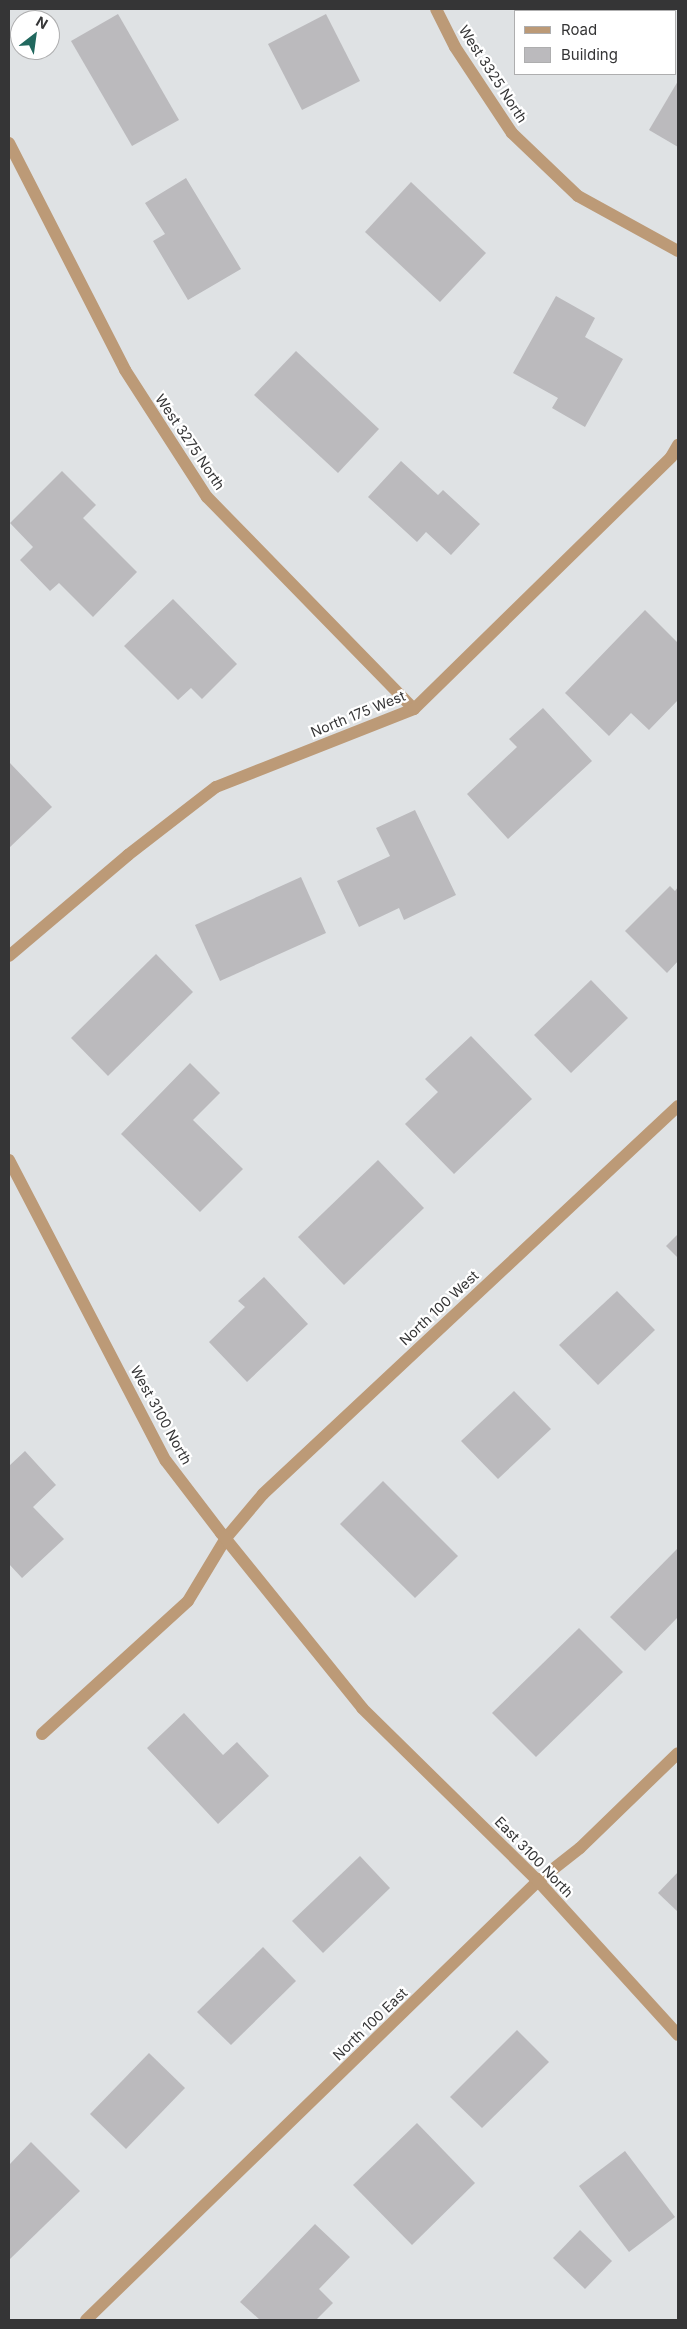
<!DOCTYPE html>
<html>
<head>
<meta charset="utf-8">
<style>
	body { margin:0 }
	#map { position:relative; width:687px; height:2329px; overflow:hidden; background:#dfe2e4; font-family:Inter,sans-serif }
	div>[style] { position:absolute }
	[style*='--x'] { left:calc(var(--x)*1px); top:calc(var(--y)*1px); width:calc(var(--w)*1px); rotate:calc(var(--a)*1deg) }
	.building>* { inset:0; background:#bbbabd }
	.service>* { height:12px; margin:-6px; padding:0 6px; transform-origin:6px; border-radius:6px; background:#bc9a77 }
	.minor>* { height:12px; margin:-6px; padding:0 6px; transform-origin:6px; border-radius:6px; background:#bc9a77 }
	.tertiary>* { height:12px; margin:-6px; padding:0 6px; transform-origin:6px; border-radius:6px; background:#bc9a77 }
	span { translate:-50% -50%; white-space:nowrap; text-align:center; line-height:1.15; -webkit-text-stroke:4.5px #fff; paint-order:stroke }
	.street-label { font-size:14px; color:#353536 }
	.frame { position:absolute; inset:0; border:10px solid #353536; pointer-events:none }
	.legend { position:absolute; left:514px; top:10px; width:162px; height:65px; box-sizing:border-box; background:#fff; border:1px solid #aeaeaf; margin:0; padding:6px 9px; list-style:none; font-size:15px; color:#353536 }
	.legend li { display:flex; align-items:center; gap:10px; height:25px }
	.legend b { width:25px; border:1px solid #aeaeaf }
	.north { position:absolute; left:10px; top:10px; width:50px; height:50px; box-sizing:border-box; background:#fff; border:1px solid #aeaeaf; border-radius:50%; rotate:30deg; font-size:14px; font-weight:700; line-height:20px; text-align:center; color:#353536 }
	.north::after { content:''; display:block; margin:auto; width:18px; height:22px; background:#21685e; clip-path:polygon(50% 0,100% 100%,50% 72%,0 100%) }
</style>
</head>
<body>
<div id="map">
	<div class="building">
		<div style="clip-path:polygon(557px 9px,634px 9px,636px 11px,554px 11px)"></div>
		<div style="clip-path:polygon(118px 14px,179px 120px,132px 146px,71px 41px)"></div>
		<div style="clip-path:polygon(326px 14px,360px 81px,302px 110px,268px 44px)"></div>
		<div style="clip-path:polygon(678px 81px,678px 147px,649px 130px)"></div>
		<div style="clip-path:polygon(186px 178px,241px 269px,188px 300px,153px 241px,165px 234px,145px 203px)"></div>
		<div style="clip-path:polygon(411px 182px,486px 253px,440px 302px,365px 232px)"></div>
		<div style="clip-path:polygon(556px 296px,595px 318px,585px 337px,623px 359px,585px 427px,552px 408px,558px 398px,513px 373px)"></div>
		<div style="clip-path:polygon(296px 351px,379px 429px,338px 473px,254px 395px)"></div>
		<div style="clip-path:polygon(401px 461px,438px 495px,443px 490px,480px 524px,451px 555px,426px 532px,417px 542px,368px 497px)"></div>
		<div style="clip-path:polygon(62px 471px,96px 505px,83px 518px,137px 572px,93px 617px,59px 583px,50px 591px,20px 560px,33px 547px,10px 523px)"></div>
		<div style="clip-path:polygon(173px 599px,237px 664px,202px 699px,191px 688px,178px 700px,124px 646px)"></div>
		<div style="clip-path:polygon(645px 610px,678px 643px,678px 700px,649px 730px,631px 713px,609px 736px,565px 693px)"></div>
		<div style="clip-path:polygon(543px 708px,592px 761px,508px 839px,467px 794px,517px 747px,509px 739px)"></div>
		<div style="clip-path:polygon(9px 762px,52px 807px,9px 848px)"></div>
		<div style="clip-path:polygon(415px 810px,456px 895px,404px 920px,399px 908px,359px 927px,337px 881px,390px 856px,376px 828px)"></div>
		<div style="clip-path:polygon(301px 877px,326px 933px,220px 981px,195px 925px)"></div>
		<div style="clip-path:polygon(670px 886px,675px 891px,678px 887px,678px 961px,667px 973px,625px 931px)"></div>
		<div style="clip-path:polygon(156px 954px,193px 992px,108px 1076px,71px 1038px)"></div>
		<div style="clip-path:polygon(591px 980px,628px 1018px,571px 1073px,534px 1035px)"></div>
		<div style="clip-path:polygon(471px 1036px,532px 1099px,454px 1174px,405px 1124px,438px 1092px,425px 1079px)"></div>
		<div style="clip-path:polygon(190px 1063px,220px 1093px,193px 1120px,243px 1169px,200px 1212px,121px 1134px)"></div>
		<div style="clip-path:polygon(378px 1160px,424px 1208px,344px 1285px,298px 1237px)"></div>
		<div style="clip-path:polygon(678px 1234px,678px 1258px,666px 1246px)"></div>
		<div style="clip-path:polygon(264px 1277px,308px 1324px,247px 1382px,209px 1342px,245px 1307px,238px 1301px)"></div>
		<div style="clip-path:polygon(617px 1291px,655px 1330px,598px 1385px,559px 1345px)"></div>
		<div style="clip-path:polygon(514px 1391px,551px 1429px,498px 1479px,461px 1441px)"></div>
		<div style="clip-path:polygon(25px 1451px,56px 1485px,33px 1507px,64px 1539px,22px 1578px,9px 1564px,9px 1466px)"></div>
		<div style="clip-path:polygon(383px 1481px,458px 1556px,415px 1598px,340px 1524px)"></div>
		<div style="clip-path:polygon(678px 1548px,678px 1617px,645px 1651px,610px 1617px)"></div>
		<div style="clip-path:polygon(579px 1628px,623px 1672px,536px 1757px,492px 1713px)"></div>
		<div style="clip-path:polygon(184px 1713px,223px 1755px,237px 1742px,269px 1776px,218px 1824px,147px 1748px)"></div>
		<div style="clip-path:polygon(360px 1856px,390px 1888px,323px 1953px,292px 1921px)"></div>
		<div style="clip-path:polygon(678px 1872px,678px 1912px,658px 1893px)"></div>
		<div style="clip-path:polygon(263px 1947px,296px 1981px,231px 2045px,197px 2012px)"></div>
		<div style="clip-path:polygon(517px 2030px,549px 2062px,482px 2128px,450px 2097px)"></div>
		<div style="clip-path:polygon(149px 2053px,185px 2088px,126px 2149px,90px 2114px)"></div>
		<div style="clip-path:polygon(417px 2123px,475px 2183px,412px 2245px,353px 2185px)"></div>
		<div style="clip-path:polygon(31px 2142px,80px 2191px,9px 2260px,9px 2165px)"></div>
		<div style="clip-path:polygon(625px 2151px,675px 2217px,629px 2252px,579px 2186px)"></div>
		<div style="clip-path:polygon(315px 2224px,350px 2257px,319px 2289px,333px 2303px,316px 2320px,260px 2320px,240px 2302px)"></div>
		<div style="clip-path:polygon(580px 2230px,612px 2261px,585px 2289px,553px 2258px)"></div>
	</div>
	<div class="service">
		<div style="--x:42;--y:1734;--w:197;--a:-42.3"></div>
		<div style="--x:188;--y:1601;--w:74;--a:-58.9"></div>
	</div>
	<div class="minor">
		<div style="--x:436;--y:9;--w:42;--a:63.4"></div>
		<div style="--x:455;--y:47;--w:103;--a:56.5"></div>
		<div style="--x:512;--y:133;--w:91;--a:43.7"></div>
		<div style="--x:578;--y:196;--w:114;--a:28.8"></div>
		<div style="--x:9;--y:143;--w:255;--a:62.9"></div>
		<div style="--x:125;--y:370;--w:151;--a:57.2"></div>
		<div style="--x:207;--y:497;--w:296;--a:45.7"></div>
		<div style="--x:9;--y:956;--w:156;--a:-40.3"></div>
		<div style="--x:128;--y:855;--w:111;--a:-37.7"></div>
		<div style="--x:216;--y:787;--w:213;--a:-21.5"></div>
		<div style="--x:414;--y:709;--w:360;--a:-44.4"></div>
		<div style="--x:671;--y:457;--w:14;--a:-60"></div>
		<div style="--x:226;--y:1538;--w:57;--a:-49.9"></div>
		<div style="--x:263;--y:1494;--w:568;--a:-43.07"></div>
		<div style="--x:86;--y:2320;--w:630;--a:-44.16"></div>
		<div style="--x:538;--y:1881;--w:53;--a:-38.2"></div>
		<div style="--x:580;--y:1848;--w:136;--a:-44.1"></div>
	</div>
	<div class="tertiary">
		<div style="--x:9;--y:1160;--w:339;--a:62.5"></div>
		<div style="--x:166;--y:1461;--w:91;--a:52.6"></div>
		<div style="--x:221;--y:1533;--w:225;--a:51.1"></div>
		<div style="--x:362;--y:1708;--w:247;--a:44.5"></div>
		<div style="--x:538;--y:1881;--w:208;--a:47.7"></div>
	</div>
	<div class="street-label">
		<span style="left:493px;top:74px;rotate:57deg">West 3325 North</span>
		<span style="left:190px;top:442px;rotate:56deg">West 3275 North</span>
		<span style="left:358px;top:714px;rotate:-22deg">North 175 West</span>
		<span style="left:439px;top:1308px;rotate:-43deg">North 100 West</span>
		<span style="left:161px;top:1415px;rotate:61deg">West 3100 North</span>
		<span style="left:534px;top:1857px;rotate:46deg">East 3100 North</span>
		<span style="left:370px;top:2024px;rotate:-44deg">North 100 East</span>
	</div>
	<div class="frame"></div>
	<ul class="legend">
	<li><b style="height:6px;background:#bc9a77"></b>Road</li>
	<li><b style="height:14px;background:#bbbabd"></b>Building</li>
	</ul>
	<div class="north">N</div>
</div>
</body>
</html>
